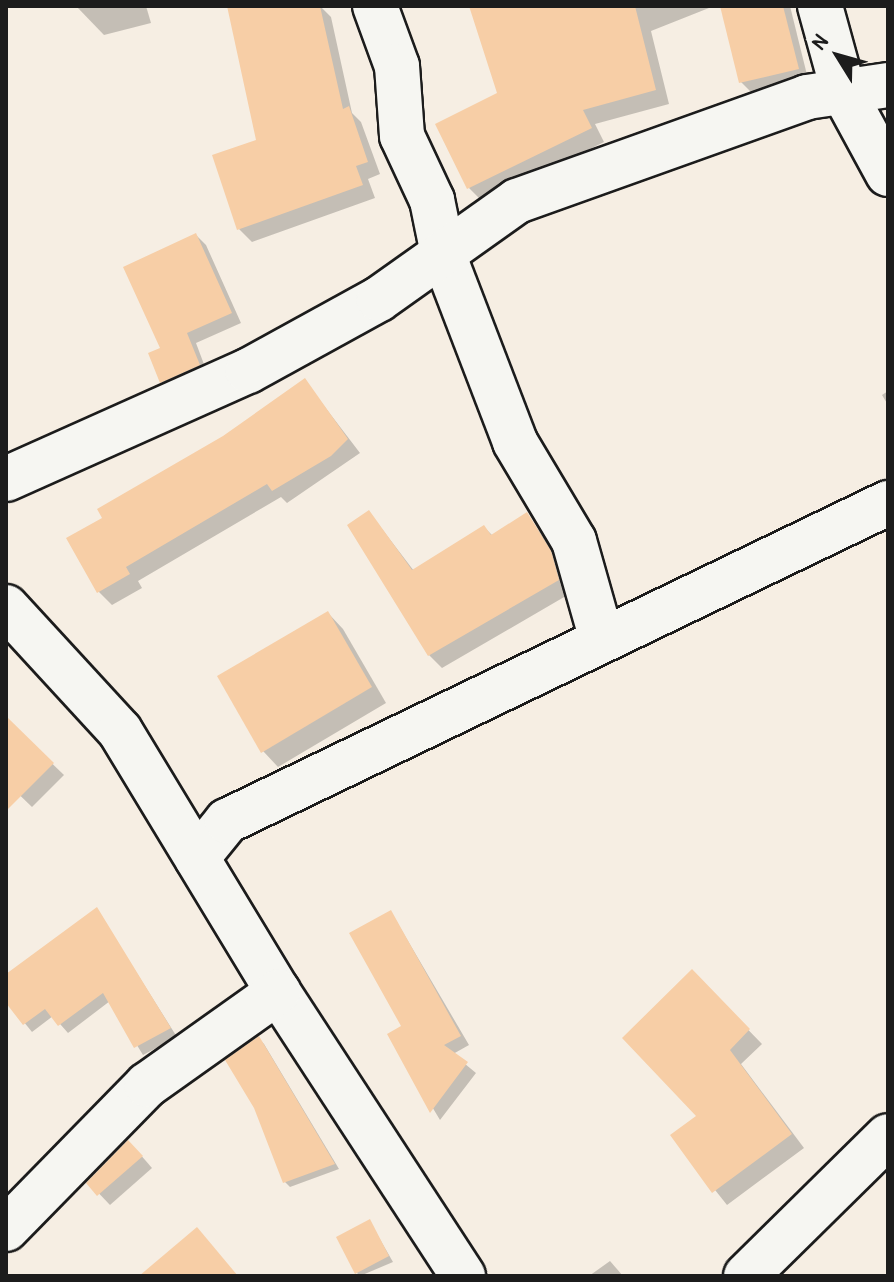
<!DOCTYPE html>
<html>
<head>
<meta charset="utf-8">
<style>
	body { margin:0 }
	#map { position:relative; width:894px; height:1282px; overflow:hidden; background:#f6eee3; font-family:"Patrick Hand",sans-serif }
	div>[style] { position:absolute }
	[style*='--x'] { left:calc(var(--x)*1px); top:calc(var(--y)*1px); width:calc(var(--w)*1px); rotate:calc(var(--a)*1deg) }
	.shadow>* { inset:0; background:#0003 }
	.building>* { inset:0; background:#f7cea6 }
	.roads { filter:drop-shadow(2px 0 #1c1c1c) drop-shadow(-2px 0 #1c1c1c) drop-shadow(0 2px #1c1c1c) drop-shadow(0 -2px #1c1c1c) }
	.minor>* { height:44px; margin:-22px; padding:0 22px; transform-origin:22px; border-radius:22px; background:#f6f6f2 }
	span { translate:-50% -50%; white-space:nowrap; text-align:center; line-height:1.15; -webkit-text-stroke:8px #f6f6f2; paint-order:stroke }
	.frame { position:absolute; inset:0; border:8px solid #1c1c1c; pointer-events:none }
	.north { position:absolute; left:798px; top:16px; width:80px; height:80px; -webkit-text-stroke:6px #f6f6f2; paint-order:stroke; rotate:307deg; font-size:22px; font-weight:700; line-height:32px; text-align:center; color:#1c1c1c }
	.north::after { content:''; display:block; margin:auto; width:28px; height:36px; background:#1c1c1c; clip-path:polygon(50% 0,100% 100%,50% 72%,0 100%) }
</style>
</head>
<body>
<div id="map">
	<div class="shadow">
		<div style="clip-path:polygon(76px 6px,146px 6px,151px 23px,104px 35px)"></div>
		<div style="clip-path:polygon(228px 6px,320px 6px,331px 17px,352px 113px,361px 122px,380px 174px,368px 179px,375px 198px,252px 242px,239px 229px,258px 141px)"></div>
		<div style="clip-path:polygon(471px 6px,708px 6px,709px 8px,651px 31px,669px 104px,595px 124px,604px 142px,483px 202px,469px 188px,499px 94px)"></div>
		<div style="clip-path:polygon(722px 6px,790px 6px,808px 79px,752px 93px,741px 82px)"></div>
		<div style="clip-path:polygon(196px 235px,206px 245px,241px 323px,196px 343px,208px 375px,172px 391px,162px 382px,163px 349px)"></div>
		<div style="clip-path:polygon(305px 381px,360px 453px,287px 503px,281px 497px,138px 581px,142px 588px,112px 605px,99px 592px,105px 518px)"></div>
		<div style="clip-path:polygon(888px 391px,888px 405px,882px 395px)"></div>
		<div style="clip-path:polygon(369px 512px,414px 571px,484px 527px,493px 536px,527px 514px,563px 566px,571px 593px,442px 668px,429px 655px)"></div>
		<div style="clip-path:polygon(328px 613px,343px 629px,386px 703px,278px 767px,263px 751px)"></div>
		<div style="clip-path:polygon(11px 724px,64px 775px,32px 807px,6px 782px,6px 727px)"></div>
		<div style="clip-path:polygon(97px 910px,177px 1037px,143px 1055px,110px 1001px,68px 1033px,53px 1016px,32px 1032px,6px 1000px,6px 977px)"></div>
		<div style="clip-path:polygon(391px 912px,469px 1045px,453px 1054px,476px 1073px,440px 1120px,389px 1035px,403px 1027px)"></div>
		<div style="clip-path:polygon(692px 972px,762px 1044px,741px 1064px,804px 1148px,727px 1205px,672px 1136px,699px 1116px)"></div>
		<div style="clip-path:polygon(259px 1039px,264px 1044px,339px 1169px,290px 1187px,285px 1182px)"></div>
		<div style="clip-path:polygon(139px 1153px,152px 1168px,110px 1205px,89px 1183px)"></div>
		<div style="clip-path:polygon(370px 1222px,393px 1262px,360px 1276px,357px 1273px)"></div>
		<div style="clip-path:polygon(610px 1261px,623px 1276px,589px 1276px)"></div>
	</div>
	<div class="building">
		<div style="clip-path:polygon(227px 6px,320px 6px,343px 109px,349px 106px,368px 162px,356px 166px,363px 185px,237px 230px,212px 155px,256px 140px)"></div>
		<div style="clip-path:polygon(469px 6px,635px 6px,656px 90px,583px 110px,592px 128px,467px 189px,435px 124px,497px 93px)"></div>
		<div style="clip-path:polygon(720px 6px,783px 6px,799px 69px,739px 83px)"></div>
		<div style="clip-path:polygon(196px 233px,232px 313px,187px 333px,200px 365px,160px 383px,148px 353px,160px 348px,123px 267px)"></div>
		<div style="clip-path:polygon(305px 378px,348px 439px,331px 456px,272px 491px,267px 484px,126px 567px,130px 574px,97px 593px,66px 538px,102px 518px,97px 509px,223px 436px)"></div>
		<div style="clip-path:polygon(369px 510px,412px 570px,484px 525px,491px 535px,527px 512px,551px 551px,559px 580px,428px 656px,347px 525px)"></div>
		<div style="clip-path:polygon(328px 611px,372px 687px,261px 753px,217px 676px)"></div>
		<div style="clip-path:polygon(6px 716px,54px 763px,6px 811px)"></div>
		<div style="clip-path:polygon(97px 907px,171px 1028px,134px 1048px,103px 993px,58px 1026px,45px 1009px,23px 1025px,6px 1003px,6px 974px)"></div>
		<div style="clip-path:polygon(391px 910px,461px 1036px,444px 1045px,468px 1062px,430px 1113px,387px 1034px,401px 1026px,349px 933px)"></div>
		<div style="clip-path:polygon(692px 969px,750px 1029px,730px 1050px,792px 1134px,712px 1193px,670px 1135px,696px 1116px,622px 1038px)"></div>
		<div style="clip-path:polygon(259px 1036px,335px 1164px,283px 1183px,254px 1108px,225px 1060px)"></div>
		<div style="clip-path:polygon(128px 1140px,143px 1156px,97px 1196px,86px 1183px)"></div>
		<div style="clip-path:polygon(370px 1219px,389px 1256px,355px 1274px,336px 1237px)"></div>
		<div style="clip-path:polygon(197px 1227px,238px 1276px,139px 1276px)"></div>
	</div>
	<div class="roads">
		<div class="minor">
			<div style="--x:375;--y:6;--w:64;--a:69.9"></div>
			<div style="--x:397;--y:66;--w:70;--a:85.9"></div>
			<div style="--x:402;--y:136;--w:71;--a:64.9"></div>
			<div style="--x:432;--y:200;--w:55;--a:78.5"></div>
			<div style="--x:443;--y:254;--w:201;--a:69"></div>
			<div style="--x:515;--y:442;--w:115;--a:59.2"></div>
			<div style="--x:574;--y:541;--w:103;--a:74.2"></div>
			<div style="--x:820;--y:6;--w:90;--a:74.6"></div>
			<div style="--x:844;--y:93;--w:92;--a:61.5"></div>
			<div style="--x:6;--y:479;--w:265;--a:-24.1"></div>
			<div style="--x:248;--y:371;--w:149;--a:-28.8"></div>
			<div style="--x:379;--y:299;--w:169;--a:-35.4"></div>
			<div style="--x:517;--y:201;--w:308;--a:-19.7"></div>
			<div style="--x:807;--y:97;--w:82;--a:-8.4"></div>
			<div style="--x:6;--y:607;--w:168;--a:47.4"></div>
			<div style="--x:120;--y:731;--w:305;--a:58.8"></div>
			<div style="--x:278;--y:992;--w:339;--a:56.9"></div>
			<div style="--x:197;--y:858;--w:48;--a:-51"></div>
			<div style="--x:227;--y:821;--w:734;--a:-25.69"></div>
			<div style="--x:6;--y:1229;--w:202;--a:-45.6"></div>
			<div style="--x:147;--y:1085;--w:161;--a:-35.4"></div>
			<div style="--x:746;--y:1276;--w:199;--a:-44.6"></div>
		</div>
	</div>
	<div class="frame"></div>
	<div class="north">N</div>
</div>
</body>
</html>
